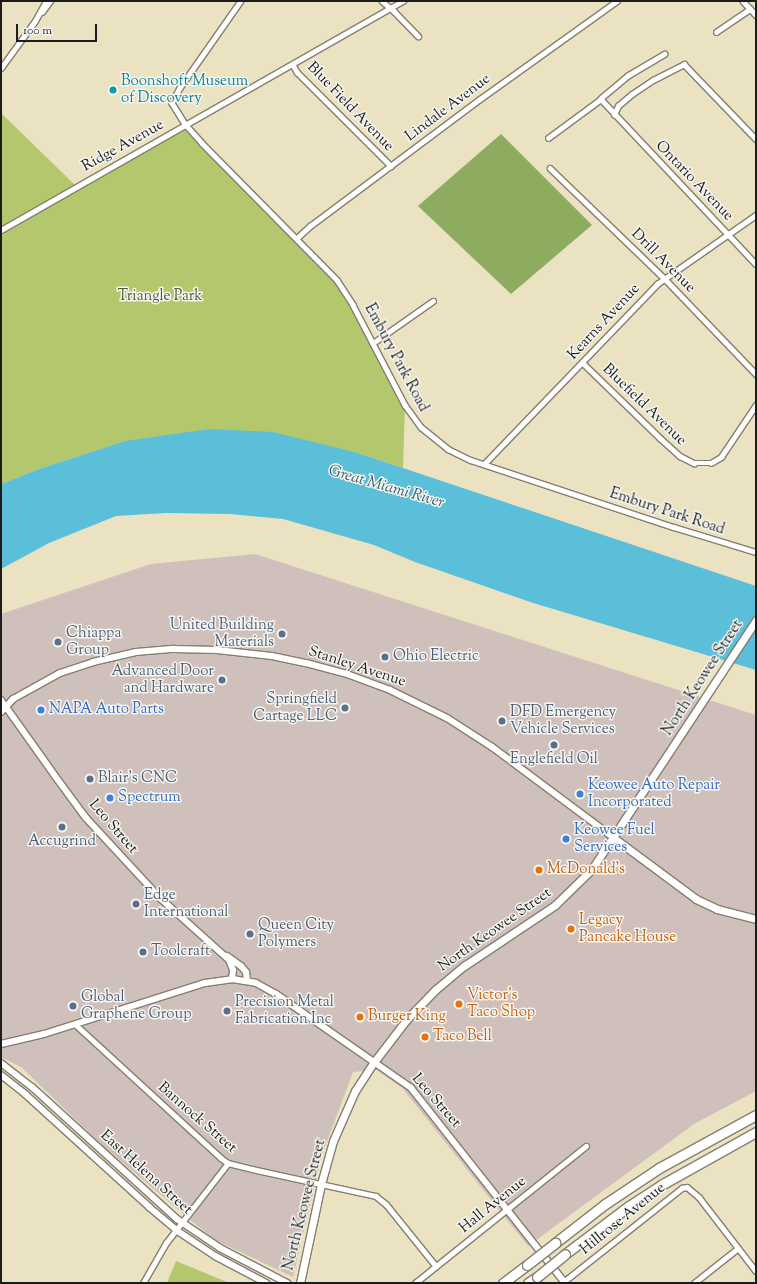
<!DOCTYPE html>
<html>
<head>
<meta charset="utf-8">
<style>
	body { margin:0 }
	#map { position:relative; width:757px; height:1284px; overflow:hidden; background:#ebe2c2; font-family:"Sorts Mill Goudy",serif }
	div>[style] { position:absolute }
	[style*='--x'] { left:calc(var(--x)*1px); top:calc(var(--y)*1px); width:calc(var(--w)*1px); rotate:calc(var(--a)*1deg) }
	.industrial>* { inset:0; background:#d0c0bc }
	.green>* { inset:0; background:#b3c86d }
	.forest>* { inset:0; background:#8eac60 }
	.water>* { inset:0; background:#5bbfd9 }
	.roads { filter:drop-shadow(1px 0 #847f6f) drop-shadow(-1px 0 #847f6f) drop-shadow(0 1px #847f6f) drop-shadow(0 -1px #847f6f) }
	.minor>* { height:4.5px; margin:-2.25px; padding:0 2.25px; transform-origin:2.25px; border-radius:2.25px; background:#fff }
	.tertiary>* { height:6px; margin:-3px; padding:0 3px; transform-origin:3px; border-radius:3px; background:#fff }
	.secondary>* { height:7px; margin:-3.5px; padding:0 3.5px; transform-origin:3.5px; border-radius:3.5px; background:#fff }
	.motorway>* { height:9px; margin:-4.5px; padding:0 4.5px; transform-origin:4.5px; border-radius:4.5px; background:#fff }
	.bridges { filter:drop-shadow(1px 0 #847f6f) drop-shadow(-1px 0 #847f6f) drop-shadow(0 1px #847f6f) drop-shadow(0 -1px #847f6f) }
	.motorway-bridge>* { height:9px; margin:-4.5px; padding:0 4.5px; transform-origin:4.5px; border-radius:4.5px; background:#fff }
	.dots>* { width:11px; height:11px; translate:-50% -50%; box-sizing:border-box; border:2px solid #f6f6f2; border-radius:50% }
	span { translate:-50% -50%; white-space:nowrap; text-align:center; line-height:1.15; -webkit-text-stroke:3px #f6f6f2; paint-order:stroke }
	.culture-label { font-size:15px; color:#0d838f }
	.left { translate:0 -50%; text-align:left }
	.street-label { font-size:15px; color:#1c1c1c }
	.park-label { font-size:15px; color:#515838 }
	.service-label { font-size:15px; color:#4e5e75 }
	.right { translate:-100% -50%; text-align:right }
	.shop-label { font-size:15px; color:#366cbe }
	.food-label { font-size:15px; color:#c56008 }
	.water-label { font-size:16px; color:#355d68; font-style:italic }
	.frame { position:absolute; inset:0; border:2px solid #1c1c1c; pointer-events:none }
	.scale { position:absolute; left:16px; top:24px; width:81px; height:18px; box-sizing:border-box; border:2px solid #1c1c1c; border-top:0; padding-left:5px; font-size:12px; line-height:14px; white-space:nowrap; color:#1c1c1c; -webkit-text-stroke:3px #f6f6f2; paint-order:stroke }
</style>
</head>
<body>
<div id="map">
	<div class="industrial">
		<div style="clip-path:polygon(255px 554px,756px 715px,756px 1091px,694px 1124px,528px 1246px,403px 1089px,377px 1070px,353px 1072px,322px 1155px,293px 1277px,213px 1239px,103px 1146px,21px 1067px,1px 1057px,1px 614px,151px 564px)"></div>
	</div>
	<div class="green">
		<div style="clip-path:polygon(1px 113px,76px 186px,186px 125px,337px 280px,405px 405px,403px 468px,358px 453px,125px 441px,39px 469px,1px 484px)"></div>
		<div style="clip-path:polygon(176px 1261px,227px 1282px,227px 1283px,167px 1283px)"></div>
	</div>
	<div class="forest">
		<div style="clip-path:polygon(501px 134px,592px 225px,511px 294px,418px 206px)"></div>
	</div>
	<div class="water">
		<div style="clip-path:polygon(210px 429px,273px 432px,358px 453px,756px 586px,756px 670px,530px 602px,415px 562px,374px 545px,283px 519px,230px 514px,166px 513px,116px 516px,49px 543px,1px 569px,1px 484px,39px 469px,125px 441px)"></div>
	</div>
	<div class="roads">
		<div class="minor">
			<div style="--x:241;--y:1;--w:106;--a:125"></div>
			<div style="--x:180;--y:88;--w:17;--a:118"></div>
			<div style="--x:172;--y:103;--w:26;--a:58"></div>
			<div style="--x:186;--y:125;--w:24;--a:48"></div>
			<div style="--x:202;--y:143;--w:192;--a:45.4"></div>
			<div style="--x:337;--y:280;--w:30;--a:57"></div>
			<div style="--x:353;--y:305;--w:113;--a:62.5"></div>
			<div style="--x:405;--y:405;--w:27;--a:54"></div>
			<div style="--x:421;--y:427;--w:35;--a:39"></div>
			<div style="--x:448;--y:449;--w:25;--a:26"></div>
			<div style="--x:471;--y:460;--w:214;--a:18.3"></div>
			<div style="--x:674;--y:527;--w:86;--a:17"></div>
			<div style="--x:382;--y:1;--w:16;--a:40"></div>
			<div style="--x:394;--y:11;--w:35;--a:46"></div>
			<div style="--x:743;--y:1;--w:19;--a:47"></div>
			<div style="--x:42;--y:12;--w:14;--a:-54"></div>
			<div style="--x:716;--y:32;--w:41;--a:-34.1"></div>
			<div style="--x:665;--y:54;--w:43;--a:149.3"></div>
			<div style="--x:628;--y:76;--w:35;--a:140"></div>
			<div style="--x:601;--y:99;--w:226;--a:46.8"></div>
			<div style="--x:293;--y:65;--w:8;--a:60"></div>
			<div style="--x:297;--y:72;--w:133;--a:45"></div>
			<div style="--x:1;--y:68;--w:58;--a:-54.1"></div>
			<div style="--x:35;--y:21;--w:23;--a:-61"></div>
			<div style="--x:614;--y:115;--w:10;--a:-66"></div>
			<div style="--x:618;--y:106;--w:18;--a:-41"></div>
			<div style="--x:632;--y:94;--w:25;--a:-34"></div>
			<div style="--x:653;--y:80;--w:35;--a:-27"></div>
			<div style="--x:684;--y:64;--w:104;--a:46.2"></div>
			<div style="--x:548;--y:138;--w:66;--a:-36.3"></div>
			<div style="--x:550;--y:168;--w:160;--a:44"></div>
			<div style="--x:665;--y:279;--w:132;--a:46.2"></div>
			<div style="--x:1;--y:230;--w:463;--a:-29.7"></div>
			<div style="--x:297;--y:238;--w:18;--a:-43"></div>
			<div style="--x:310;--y:226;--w:212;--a:-36.8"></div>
			<div style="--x:480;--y:99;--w:168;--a:-35.6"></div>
			<div style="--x:373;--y:343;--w:73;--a:-35"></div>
			<div style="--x:583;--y:363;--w:107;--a:44.2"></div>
			<div style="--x:660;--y:438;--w:27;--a:42"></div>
			<div style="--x:680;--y:456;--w:16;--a:27"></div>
			<div style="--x:694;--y:463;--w:17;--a:0"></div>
			<div style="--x:711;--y:463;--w:12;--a:-31"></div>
			<div style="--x:721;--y:457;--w:63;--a:-56.1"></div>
			<div style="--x:484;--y:464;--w:250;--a:-46.1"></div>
			<div style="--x:657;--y:284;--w:121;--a:-34.9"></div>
			<div style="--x:1;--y:699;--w:9;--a:58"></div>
			<div style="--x:75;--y:1024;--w:198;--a:42.5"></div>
			<div style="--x:221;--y:1158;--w:9;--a:36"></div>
			<div style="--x:228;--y:1163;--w:25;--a:14"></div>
			<div style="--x:252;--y:1169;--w:127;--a:12.3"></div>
			<div style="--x:376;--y:1196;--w:13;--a:39"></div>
			<div style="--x:386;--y:1204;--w:80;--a:51.1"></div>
			<div style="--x:143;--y:1283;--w:46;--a:-60.1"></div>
			<div style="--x:166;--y:1243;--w:101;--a:-52.2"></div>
			<div style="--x:415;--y:1283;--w:219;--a:-38.7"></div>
			<div style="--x:562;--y:1283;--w:153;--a:-38.4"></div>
			<div style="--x:682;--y:1188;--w:5;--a:-11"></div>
			<div style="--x:687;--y:1187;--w:16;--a:40"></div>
			<div style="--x:699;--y:1197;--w:93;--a:52.4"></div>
			<div style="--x:694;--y:1283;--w:55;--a:-38.3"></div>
		</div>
		<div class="tertiary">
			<div style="--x:6;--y:707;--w:85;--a:54.6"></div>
			<div style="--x:55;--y:776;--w:52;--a:53.6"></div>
			<div style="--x:86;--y:818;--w:109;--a:47.2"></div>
			<div style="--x:160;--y:898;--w:93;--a:41.9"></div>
			<div style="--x:229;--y:960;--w:11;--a:68"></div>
			<div style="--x:233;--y:970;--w:9;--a:96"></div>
			<div style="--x:1;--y:712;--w:18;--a:-47"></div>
			<div style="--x:13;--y:699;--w:54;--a:-29"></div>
			<div style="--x:60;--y:673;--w:35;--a:-18"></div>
			<div style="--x:93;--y:662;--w:44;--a:-13.1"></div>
			<div style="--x:136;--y:652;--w:38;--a:-5"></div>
			<div style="--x:174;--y:649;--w:43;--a:1.3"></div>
			<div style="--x:217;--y:650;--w:55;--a:6.2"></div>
			<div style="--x:272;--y:656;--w:35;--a:12"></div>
			<div style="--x:306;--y:663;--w:42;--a:15"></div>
			<div style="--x:347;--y:674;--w:46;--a:20.4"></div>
			<div style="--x:390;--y:690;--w:64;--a:26.2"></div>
			<div style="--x:447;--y:718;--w:54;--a:32.8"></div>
			<div style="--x:492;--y:747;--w:152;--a:36.7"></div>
			<div style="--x:227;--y:956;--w:17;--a:36"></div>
			<div style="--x:241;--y:966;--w:8;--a:50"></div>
			<div style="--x:246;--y:972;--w:8;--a:83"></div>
			<div style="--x:1;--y:1044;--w:44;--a:-13.1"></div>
			<div style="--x:44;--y:1034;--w:169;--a:-17.6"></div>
			<div style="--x:205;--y:983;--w:27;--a:-8"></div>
			<div style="--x:232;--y:979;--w:24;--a:9"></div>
			<div style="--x:256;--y:983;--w:23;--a:29"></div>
			<div style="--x:276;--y:994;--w:165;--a:34.8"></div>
			<div style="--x:411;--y:1088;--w:248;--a:51.7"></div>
			<div style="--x:1;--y:1063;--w:39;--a:38"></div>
			<div style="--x:32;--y:1087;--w:196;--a:42.3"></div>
			<div style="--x:177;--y:1219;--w:52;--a:34"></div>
			<div style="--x:220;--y:1248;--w:76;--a:27.6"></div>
			<div style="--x:1;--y:1075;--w:31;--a:38"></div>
			<div style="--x:25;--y:1094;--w:168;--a:42.3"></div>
			<div style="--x:149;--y:1207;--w:35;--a:40"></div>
			<div style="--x:176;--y:1230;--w:47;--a:33.7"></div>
			<div style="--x:215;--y:1256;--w:58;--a:27.9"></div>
		</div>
		<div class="secondary">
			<div style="--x:614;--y:838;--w:102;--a:36.6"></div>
			<div style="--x:696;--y:899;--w:23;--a:25"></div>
			<div style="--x:717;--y:909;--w:40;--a:14.4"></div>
			<div style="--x:300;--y:1283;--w:101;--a:-78"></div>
			<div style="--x:321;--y:1184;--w:45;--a:-74.4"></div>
			<div style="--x:333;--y:1141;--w:55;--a:-66.3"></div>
			<div style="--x:355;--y:1091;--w:35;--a:-57"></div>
			<div style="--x:374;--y:1062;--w:54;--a:-52.5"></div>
			<div style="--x:407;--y:1019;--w:40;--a:-46"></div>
			<div style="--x:435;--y:990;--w:38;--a:-40"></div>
			<div style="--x:464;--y:966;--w:110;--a:-33.8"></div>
			<div style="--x:555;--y:905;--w:52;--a:-44.2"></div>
			<div style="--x:592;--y:869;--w:298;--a:-56.6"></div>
		</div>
		<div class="motorway">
			<div style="--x:555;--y:1243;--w:63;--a:-38"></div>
			<div style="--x:605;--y:1204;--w:65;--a:-33.7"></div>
			<div style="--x:659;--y:1168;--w:111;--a:-28.7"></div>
			<div style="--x:565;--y:1254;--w:80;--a:-36.9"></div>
			<div style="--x:629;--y:1206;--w:38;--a:-33"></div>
			<div style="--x:661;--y:1185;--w:109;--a:-29.2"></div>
			<div style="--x:503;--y:1283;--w:30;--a:-37"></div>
			<div style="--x:528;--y:1283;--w:11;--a:-34"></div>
		</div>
	</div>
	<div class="bridges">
		<div class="motorway-bridge">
			<div style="--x:527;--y:1265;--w:36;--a:-38"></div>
			<div style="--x:537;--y:1277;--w:36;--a:-39"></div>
		</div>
	</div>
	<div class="dots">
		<div style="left:113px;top:90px;background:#0f9aa8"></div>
		<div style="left:282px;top:634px;background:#5c6f8a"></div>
		<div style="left:58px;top:642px;background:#5c6f8a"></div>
		<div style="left:385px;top:657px;background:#5c6f8a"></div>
		<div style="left:222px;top:680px;background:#5c6f8a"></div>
		<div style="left:345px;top:708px;background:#5c6f8a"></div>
		<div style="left:41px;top:710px;background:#3f7fe0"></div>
		<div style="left:502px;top:721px;background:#5c6f8a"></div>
		<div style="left:554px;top:745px;background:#5c6f8a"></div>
		<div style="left:90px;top:779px;background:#5c6f8a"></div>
		<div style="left:580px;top:794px;background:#3f7fe0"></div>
		<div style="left:110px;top:798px;background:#3f7fe0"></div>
		<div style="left:62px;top:827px;background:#5c6f8a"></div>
		<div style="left:566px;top:839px;background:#3f7fe0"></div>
		<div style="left:539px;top:870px;background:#e8710a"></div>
		<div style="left:136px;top:904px;background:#5c6f8a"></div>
		<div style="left:571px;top:929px;background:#e8710a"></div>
		<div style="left:250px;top:934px;background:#5c6f8a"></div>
		<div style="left:143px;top:952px;background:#5c6f8a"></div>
		<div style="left:459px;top:1004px;background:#e8710a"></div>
		<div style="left:73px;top:1006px;background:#5c6f8a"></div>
		<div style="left:227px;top:1011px;background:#5c6f8a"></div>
		<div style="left:360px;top:1017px;background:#e8710a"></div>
		<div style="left:425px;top:1037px;background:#e8710a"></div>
	</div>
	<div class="culture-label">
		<span class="left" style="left:121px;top:90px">Boonshoft Museum<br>of Discovery</span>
	</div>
	<div class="street-label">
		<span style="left:350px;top:107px;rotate:46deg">Blue Field Avenue</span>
		<span style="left:448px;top:108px;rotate:-37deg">Lindale Avenue</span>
		<span style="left:123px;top:146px;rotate:-29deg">Ridge Avenue</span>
		<span style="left:694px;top:181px;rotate:46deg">Ontario Avenue</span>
		<span style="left:663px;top:261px;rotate:45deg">Drill Avenue</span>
		<span style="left:604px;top:322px;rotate:-47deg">Kearns Avenue</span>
		<span style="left:396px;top:358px;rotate:62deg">Embury Park Road</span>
		<span style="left:644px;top:405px;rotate:44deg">Bluefield Avenue</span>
		<span style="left:667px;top:512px;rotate:18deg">Embury Park Road</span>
		<span style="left:357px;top:667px;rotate:18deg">Stanley Avenue</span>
		<span style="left:703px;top:678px;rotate:-57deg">North Keowee Street</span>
		<span style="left:113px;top:827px;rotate:49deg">Leo Street</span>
		<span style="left:495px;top:930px;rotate:-35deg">North Keowee Street</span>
		<span style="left:436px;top:1101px;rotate:49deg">Leo Street</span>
		<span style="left:197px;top:1118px;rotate:41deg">Bannock Street</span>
		<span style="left:146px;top:1173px;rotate:42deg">East Helena Street</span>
		<span style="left:305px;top:1205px;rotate:-76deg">North Keowee Street</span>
		<span style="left:493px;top:1205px;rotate:-39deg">Hall Avenue</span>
		<span style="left:623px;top:1219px;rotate:-39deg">Hillrose Avenue</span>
	</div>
	<div class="park-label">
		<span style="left:160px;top:297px">Triangle Park</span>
	</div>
	<div class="service-label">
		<span class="right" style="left:274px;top:634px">United Building<br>Materials</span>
		<span class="left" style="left:66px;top:642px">Chiappa<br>Group</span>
		<span class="left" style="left:393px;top:657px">Ohio Electric</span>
		<span class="right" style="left:214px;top:680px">Advanced Door<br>and Hardware</span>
		<span class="right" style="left:337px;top:708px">Springfield<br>Cartage LLC</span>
		<span class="left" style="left:510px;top:721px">DFD Emergency<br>Vehicle Services</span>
		<span style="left:554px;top:760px">Englefield Oil</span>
		<span class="left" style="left:98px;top:779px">Blair's CNC</span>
		<span style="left:62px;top:842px">Accugrind</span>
		<span class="left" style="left:144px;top:904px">Edge<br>International</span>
		<span class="left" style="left:258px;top:934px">Queen City<br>Polymers</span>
		<span class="left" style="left:151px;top:952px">Toolcraft</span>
		<span class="left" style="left:81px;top:1006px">Global<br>Graphene Group</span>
		<span class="left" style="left:235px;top:1011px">Precision Metal<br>Fabrication Inc</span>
	</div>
	<div class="shop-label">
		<span class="left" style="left:49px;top:710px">NAPA Auto Parts</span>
		<span class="left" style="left:588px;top:794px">Keowee Auto Repair<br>Incorporated</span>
		<span class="left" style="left:118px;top:798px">Spectrum</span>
		<span class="left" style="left:574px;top:839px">Keowee Fuel<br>Services</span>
	</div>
	<div class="food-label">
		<span class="left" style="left:547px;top:870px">McDonald's</span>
		<span class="left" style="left:579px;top:929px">Legacy<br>Pancake House</span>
		<span class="left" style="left:467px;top:1004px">Victor's<br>Taco Shop</span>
		<span class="left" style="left:368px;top:1017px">Burger King</span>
		<span class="left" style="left:433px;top:1037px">Taco Bell</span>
	</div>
	<div class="water-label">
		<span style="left:386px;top:488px;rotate:16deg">Great Miami River</span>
	</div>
	<div class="frame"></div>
	<div class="scale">100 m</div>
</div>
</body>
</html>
